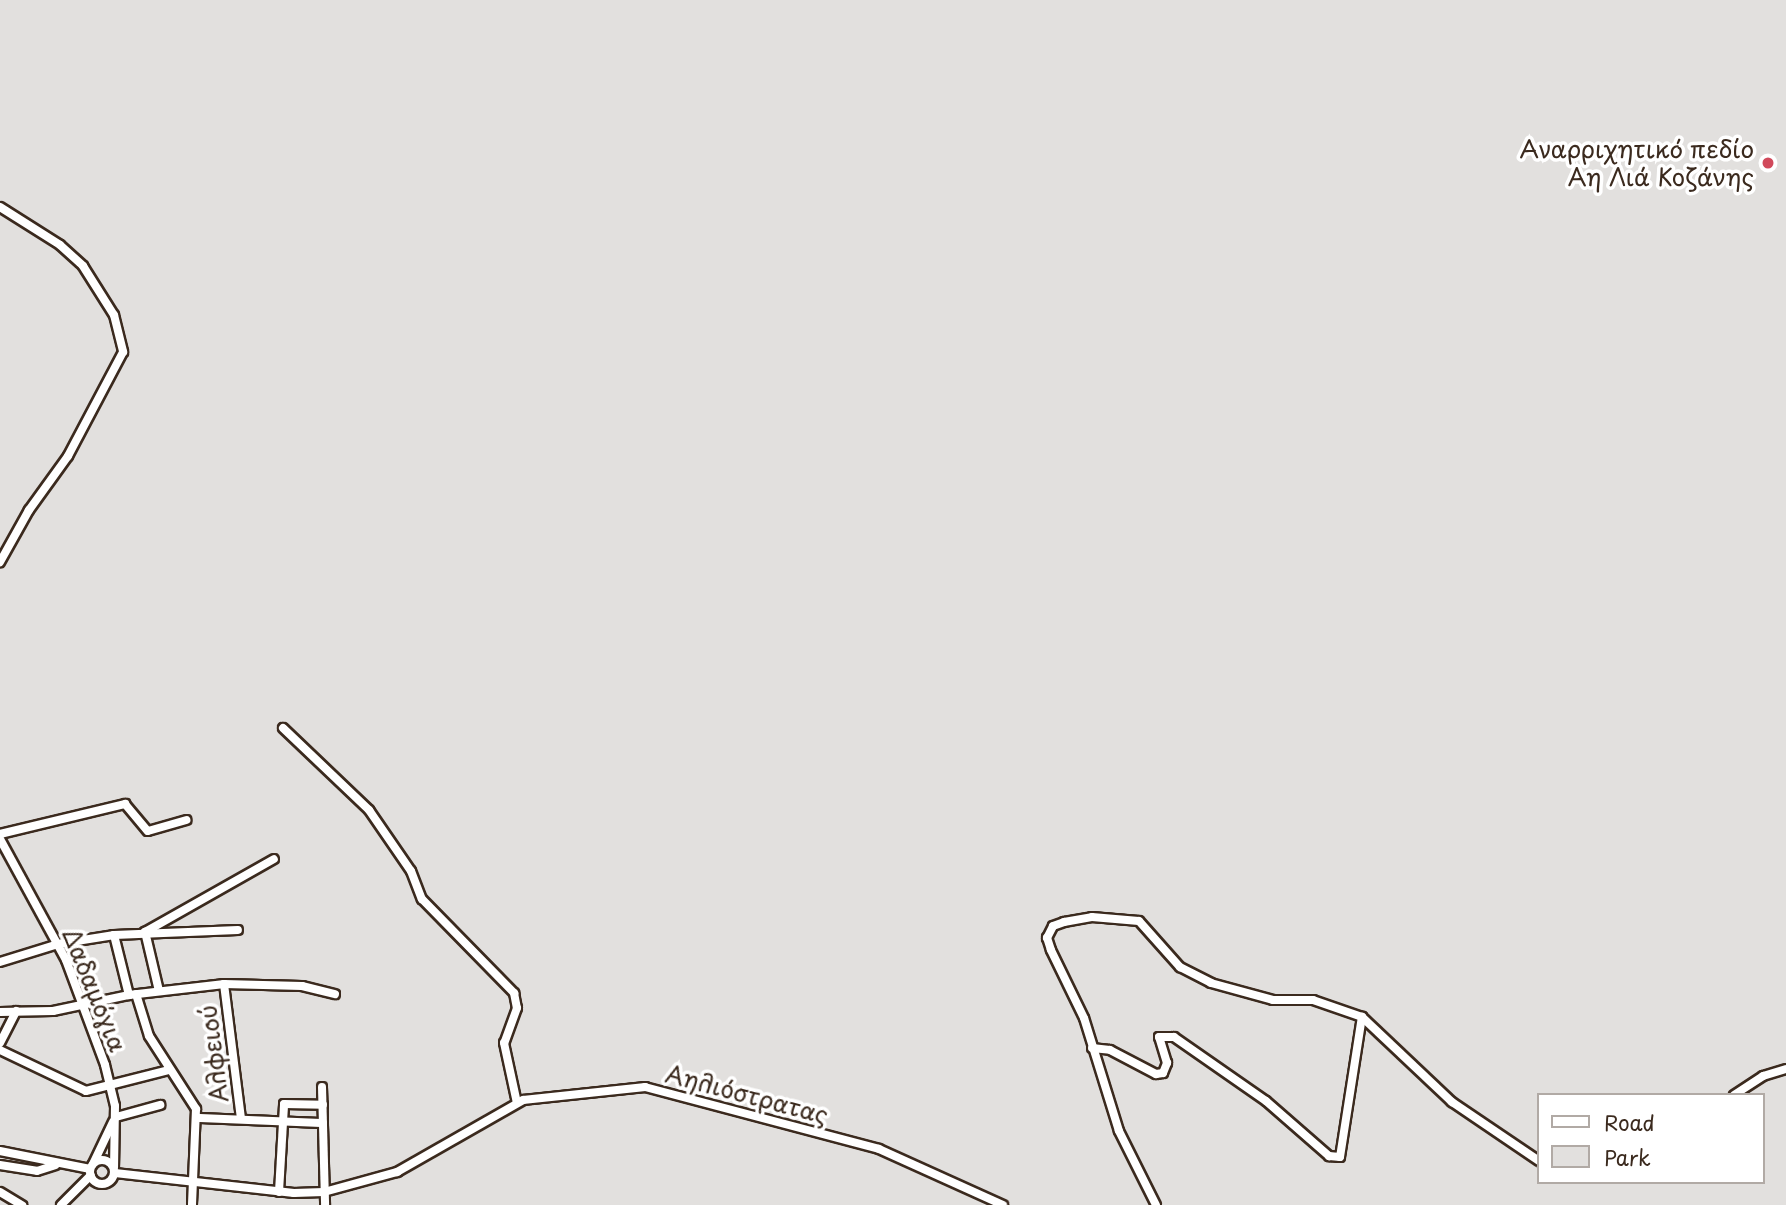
<!DOCTYPE html>
<html>
<head>
<meta charset="utf-8">
<style>
	body { margin:0 }
	#map { position:relative; width:1786px; height:1205px; overflow:hidden; background:#fff; font-family:"Playpen Sans",sans-serif }
	div>[style] { position:absolute }
	[style*='--x'] { left:calc(var(--x)*1px); top:calc(var(--y)*1px); width:calc(var(--w)*1px); rotate:calc(var(--a)*1deg) }
	.green>* { inset:0; background:#e2e0de }
	.roads { filter:drop-shadow(2px 0 #3b2a1e) drop-shadow(-2px 0 #3b2a1e) drop-shadow(0 2px #3b2a1e) drop-shadow(0 -2px #3b2a1e) }
	.minor>* { height:8px; margin:-4px; padding:0 4px; transform-origin:4px; border-radius:4px; background:#fff }
	.minor>.ring { margin:-4px; padding:0; box-sizing:content-box; background:none; border:8px solid #fff; border-radius:50% }
	.dots>* { width:19px; height:19px; translate:-50% -50%; box-sizing:border-box; border:4px solid #fff; border-radius:50% }
	span { translate:-50% -50%; white-space:nowrap; text-align:center; line-height:1.15; -webkit-text-stroke:7px #fff; paint-order:stroke }
	.poi-label { font-size:24px; color:#3b2a1e }
	.right { translate:-100% -50%; text-align:right }
	.street-label { font-size:24px; color:#3b2a1e }
	.legend { position:absolute; left:1537px; top:1093px; width:228px; height:91px; box-sizing:border-box; background:#fff; border:2px solid #b1aaa5; margin:0; padding:9px 12px; list-style:none; font-size:21px; color:#3b2a1e }
	.legend li { display:flex; align-items:center; gap:14px; height:35px }
	.legend b { width:35px; border:2px solid #b1aaa5 }
</style>
</head>
<body>
<div id="map">
	<div class="green">
		<div style="clip-path:polygon(evenodd,0 0,1786px 0,1786px 1205px,0 1205px,0 0,1539px 1095px,1763px 1095px,1763px 1182px,1539px 1182px,1539px 1095px)"></div>
	</div>
	<div class="roads">
		<div class="minor">
			<div style="--x:0;--y:207;--w:71;--a:32.3"></div>
			<div style="--x:60;--y:245;--w:31;--a:42"></div>
			<div style="--x:83;--y:266;--w:58;--a:57.7"></div>
			<div style="--x:114;--y:315;--w:38;--a:76"></div>
			<div style="--x:123;--y:352;--w:118;--a:117.9"></div>
			<div style="--x:68;--y:456;--w:67;--a:125.8"></div>
			<div style="--x:29;--y:510;--w:60;--a:119.1"></div>
			<div style="--x:283;--y:728;--w:119;--a:43.6"></div>
			<div style="--x:369;--y:810;--w:74;--a:55.5"></div>
			<div style="--x:411;--y:871;--w:30;--a:69"></div>
			<div style="--x:422;--y:899;--w:132;--a:45.6"></div>
			<div style="--x:514;--y:993;--w:15;--a:79"></div>
			<div style="--x:517;--y:1008;--w:37;--a:110"></div>
			<div style="--x:504;--y:1043;--w:61;--a:77.8"></div>
			<div style="--x:0;--y:834;--w:129;--a:-13.5"></div>
			<div style="--x:125;--y:804;--w:35;--a:50"></div>
			<div style="--x:148;--y:831;--w:40;--a:-16"></div>
			<div style="--x:0;--y:839;--w:138;--a:61.4"></div>
			<div style="--x:66;--y:960;--w:112;--a:69.6"></div>
			<div style="--x:105;--y:1065;--w:42;--a:76.3"></div>
			<div style="--x:115;--y:1106;--w:61;--a:90.9"></div>
			<div style="--x:114;--y:935;--w:62;--a:76"></div>
			<div style="--x:0;--y:962;--w:61;--a:-17.2"></div>
			<div style="--x:58;--y:944;--w:57;--a:-9.1"></div>
			<div style="--x:114;--y:935;--w:124;--a:-2.3"></div>
			<div style="--x:224;--y:984;--w:136;--a:82.8"></div>
			<div style="--x:159;--y:991;--w:61;--a:-103.3"></div>
			<div style="--x:145;--y:932;--w:148;--a:-29.5"></div>
			<div style="--x:136;--y:994;--w:44;--a:72.8"></div>
			<div style="--x:149;--y:1036;--w:87;--a:57.2"></div>
			<div style="--x:196;--y:1109;--w:96;--a:92.4"></div>
			<div style="--x:0;--y:1012;--w:53;--a:-1.1"></div>
			<div style="--x:53;--y:1011;--w:78;--a:-11.9"></div>
			<div style="--x:129;--y:995;--w:96;--a:-6.6"></div>
			<div style="--x:224;--y:984;--w:78;--a:1.5"></div>
			<div style="--x:302;--y:986;--w:34;--a:14"></div>
			<div style="--x:0;--y:1043;--w:36;--a:-63"></div>
			<div style="--x:1092;--y:1048;--w:18;--a:6"></div>
			<div style="--x:1110;--y:1050;--w:52;--a:27.6"></div>
			<div style="--x:1156;--y:1074;--w:7;--a:-8"></div>
			<div style="--x:1163;--y:1073;--w:11;--a:-68"></div>
			<div style="--x:1167;--y:1063;--w:27;--a:-107"></div>
			<div style="--x:1159;--y:1037;--w:15;--a:0"></div>
			<div style="--x:1174;--y:1037;--w:112;--a:34.8"></div>
			<div style="--x:1266;--y:1101;--w:84;--a:41.1"></div>
			<div style="--x:1329;--y:1156;--w:11;--a:5"></div>
			<div style="--x:1340;--y:1157;--w:142;--a:-81.1"></div>
			<div style="--x:0;--y:1050;--w:95;--a:25.5"></div>
			<div style="--x:86;--y:1091;--w:86;--a:-14.2"></div>
			<div style="--x:322;--y:1087;--w:118;--a:88.5"></div>
			<div style="--x:1734;--y:1095;--w:35;--a:-33"></div>
			<div style="--x:1763;--y:1076;--w:24;--a:-17"></div>
			<div style="--x:116;--y:1117;--w:46;--a:-15.3"></div>
			<div style="--x:198;--y:1118;--w:125;--a:2.3"></div>
			<div style="--x:0;--y:1151;--w:92;--a:11.3"></div>
			<div class="ring" style="left:90px;top:1160px;width:16px;height:16px"></div>
			<div style="--x:93;--y:1164;--w:47;--a:-64.5"></div>
			<div style="--x:0;--y:1165;--w:37;--a:9"></div>
			<div style="--x:37;--y:1171;--w:19;--a:-18"></div>
			<div style="--x:115;--y:1173;--w:180;--a:6.4"></div>
			<div style="--x:294;--y:1193;--w:30;--a:-2"></div>
			<div style="--x:324;--y:1192;--w:76;--a:-15.3"></div>
			<div style="--x:397;--y:1172;--w:145;--a:-29.7"></div>
			<div style="--x:523;--y:1100;--w:123;--a:-6.1"></div>
			<div style="--x:645;--y:1087;--w:242;--a:14.8"></div>
			<div style="--x:879;--y:1149;--w:136;--a:24.3"></div>
			<div style="--x:0;--y:1192;--w:26;--a:31"></div>
			<div style="--x:279;--y:1192;--w:88;--a:-86.7"></div>
			<div style="--x:284;--y:1104;--w:39;--a:1"></div>
			<div style="--x:61;--y:1205;--w:42;--a:-45"></div>
			<div style="--x:1156;--y:1205;--w:83;--a:-116.6"></div>
			<div style="--x:1119;--y:1131;--w:118;--a:-107.2"></div>
			<div style="--x:1084;--y:1018;--w:76;--a:-115.9"></div>
			<div style="--x:1051;--y:950;--w:13;--a:-108"></div>
			<div style="--x:1047;--y:938;--w:13;--a:-63"></div>
			<div style="--x:1053;--y:926;--w:12;--a:-20"></div>
			<div style="--x:1064;--y:922;--w:28;--a:-10"></div>
			<div style="--x:1092;--y:917;--w:47;--a:4.9"></div>
			<div style="--x:1139;--y:921;--w:62;--a:48.3"></div>
			<div style="--x:1180;--y:967;--w:35;--a:27"></div>
			<div style="--x:1211;--y:983;--w:64;--a:15.3"></div>
			<div style="--x:1273;--y:1000;--w:40;--a:0"></div>
			<div style="--x:1313;--y:1000;--w:52;--a:19.1"></div>
			<div style="--x:1362;--y:1017;--w:124;--a:43.4"></div>
			<div style="--x:1452;--y:1102;--w:105;--a:34.1"></div>
		</div>
	</div>
	<div class="dots">
		<div style="left:1768px;top:163px;background:#d1495b"></div>
	</div>
	<div class="poi-label">
		<span class="right" style="left:1754px;top:163px">Αναρριχητικό πεδίο<br>Αη Λιά Κοζάνης</span>
	</div>
	<div class="street-label">
		<span style="left:95px;top:990px;rotate:68deg">Δαδαμόγια</span>
		<span style="left:213px;top:1054px;rotate:-97deg">Αλφειού</span>
		<span style="left:747px;top:1094px;rotate:15deg">Αηλιόστρατας</span>
	</div>
	<ul class="legend">
	<li><b style="height:9px;background:#fff"></b>Road</li>
	<li><b style="height:19px;background:#e2e0de"></b>Park</li>
	</ul>
</div>
</body>
</html>
